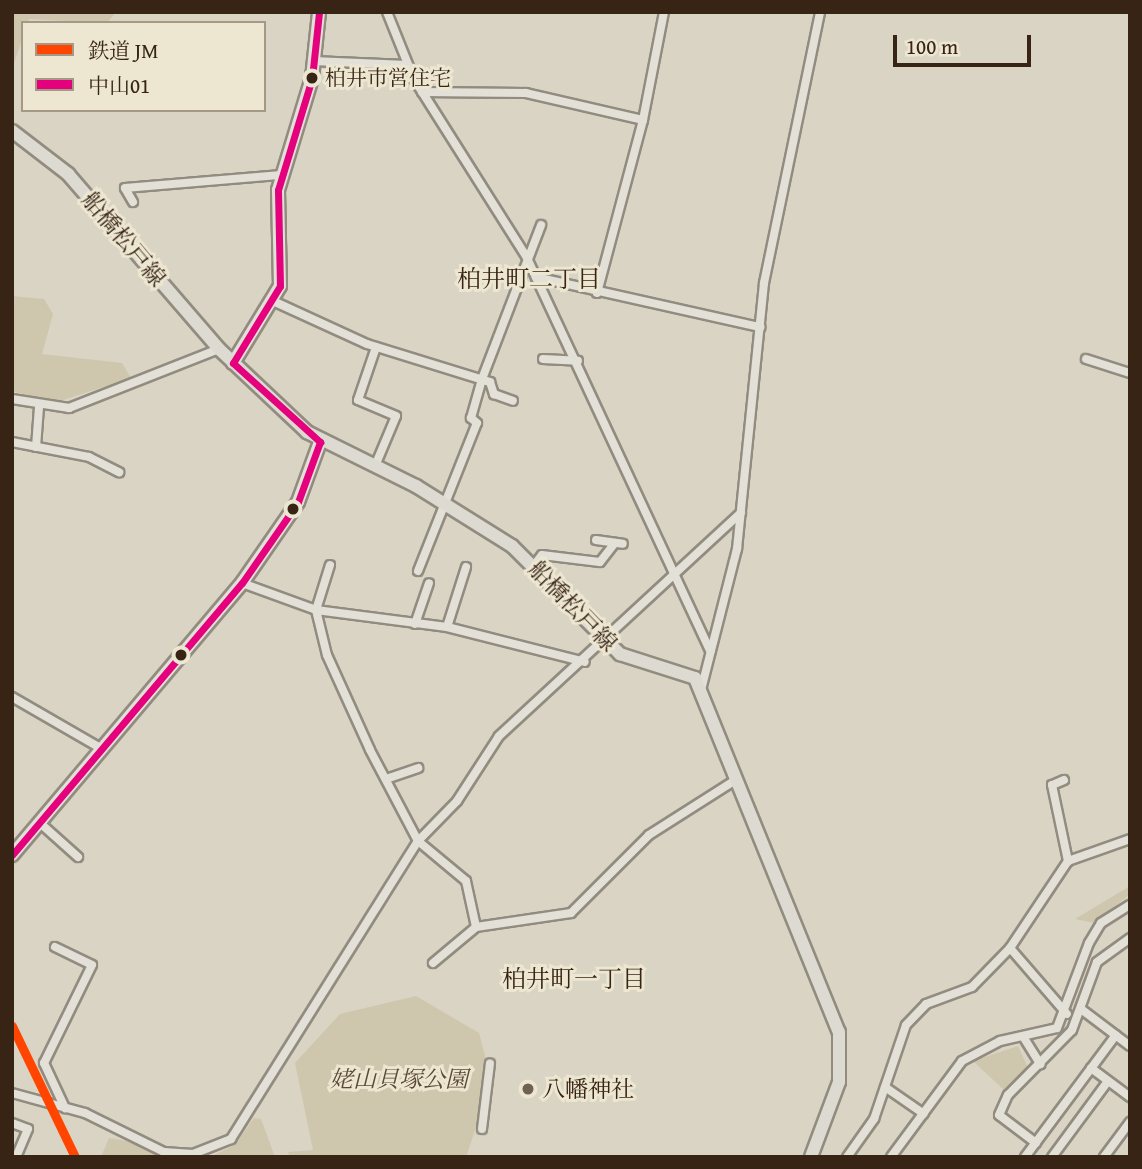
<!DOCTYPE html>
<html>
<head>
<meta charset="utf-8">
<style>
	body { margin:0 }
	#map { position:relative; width:1142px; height:1169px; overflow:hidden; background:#d9d4c3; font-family:"Gentium Book Plus","Noto Serif JP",serif }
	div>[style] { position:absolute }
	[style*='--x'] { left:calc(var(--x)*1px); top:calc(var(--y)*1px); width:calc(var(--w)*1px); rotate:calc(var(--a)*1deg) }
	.green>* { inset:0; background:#cfc6ae }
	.roads { filter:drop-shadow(2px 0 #928c80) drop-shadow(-2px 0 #928c80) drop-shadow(0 2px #928c80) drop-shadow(0 -2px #928c80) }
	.street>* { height:8px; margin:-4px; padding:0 4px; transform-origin:4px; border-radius:4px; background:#e2e0d7 }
	.secondary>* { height:12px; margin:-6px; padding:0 6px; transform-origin:6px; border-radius:6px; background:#e2e0d7 }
	.primary>* { height:12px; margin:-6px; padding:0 6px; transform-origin:6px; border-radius:6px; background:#dddbd1 }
	.bus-1>* { height:7px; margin:-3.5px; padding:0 3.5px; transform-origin:3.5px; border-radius:3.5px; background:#e5007d }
	.rail-1>* { height:9px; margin:-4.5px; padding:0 4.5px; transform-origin:4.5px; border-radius:4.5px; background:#ff4500 }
	.dots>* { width:19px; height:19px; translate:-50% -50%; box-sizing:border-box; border:4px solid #ede7d2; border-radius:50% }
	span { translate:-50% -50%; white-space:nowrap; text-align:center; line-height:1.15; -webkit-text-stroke:6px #ede7d2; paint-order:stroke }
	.bus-label { font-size:21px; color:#382415 }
	.left { translate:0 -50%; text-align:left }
	.street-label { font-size:23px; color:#382415 }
	.park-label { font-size:23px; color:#5c4a37; font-style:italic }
	.poi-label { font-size:23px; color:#382415 }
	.neighbourhood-label { font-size:24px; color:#382415 }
	.frame { position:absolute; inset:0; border:14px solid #382415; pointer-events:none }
	.legend { position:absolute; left:21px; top:21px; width:245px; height:91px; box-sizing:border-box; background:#ede7d2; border:2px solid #a59986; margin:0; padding:9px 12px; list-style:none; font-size:21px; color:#382415 }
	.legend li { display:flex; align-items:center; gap:14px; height:35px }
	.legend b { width:35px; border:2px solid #a59986 }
	.scale { position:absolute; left:893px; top:35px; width:138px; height:32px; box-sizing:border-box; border:4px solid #382415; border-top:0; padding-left:9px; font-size:21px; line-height:24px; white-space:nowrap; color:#382415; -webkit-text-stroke:5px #ede7d2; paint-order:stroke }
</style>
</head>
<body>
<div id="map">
	<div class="green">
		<div style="clip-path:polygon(12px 12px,116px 12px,107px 23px,29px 19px,12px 69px)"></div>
		<div style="clip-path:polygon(12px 296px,44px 299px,53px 314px,42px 354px,122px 363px,131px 378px,54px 403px,12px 391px)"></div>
		<div style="clip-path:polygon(1130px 886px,1130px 894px,1094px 923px,1075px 919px)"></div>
		<div style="clip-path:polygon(416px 996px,479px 1033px,485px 1056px,479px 1118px,466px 1157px,290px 1157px,288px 1152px,313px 1150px,295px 1063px,340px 1014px)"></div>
		<div style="clip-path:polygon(1018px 1046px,1027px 1066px,1006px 1092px,973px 1061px)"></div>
		<div style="clip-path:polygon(254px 1118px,261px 1119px,275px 1157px,210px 1157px,235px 1145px)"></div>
		<div style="clip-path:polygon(109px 1138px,127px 1141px,165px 1157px,101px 1157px)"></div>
	</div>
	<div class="roads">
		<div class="street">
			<div style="--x:387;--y:12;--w:72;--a:68.1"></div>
			<div style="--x:414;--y:79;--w:209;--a:57.7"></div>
			<div style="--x:526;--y:256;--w:436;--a:65"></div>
			<div style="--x:313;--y:61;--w:94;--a:2.4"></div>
			<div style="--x:422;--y:92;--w:104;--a:0.6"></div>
			<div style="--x:526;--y:93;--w:120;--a:13"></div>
			<div style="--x:643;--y:120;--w:179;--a:104.9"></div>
			<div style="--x:643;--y:120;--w:110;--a:-79"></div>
			<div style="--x:133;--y:202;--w:16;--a:-120"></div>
			<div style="--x:125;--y:188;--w:157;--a:-4.8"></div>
			<div style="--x:536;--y:277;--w:230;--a:12.6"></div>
			<div style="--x:273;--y:301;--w:103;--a:24.6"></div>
			<div style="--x:367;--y:344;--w:129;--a:17.2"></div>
			<div style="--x:490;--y:382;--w:13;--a:72"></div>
			<div style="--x:494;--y:394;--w:20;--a:20"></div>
			<div style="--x:543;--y:359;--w:35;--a:3"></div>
			<div style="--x:1086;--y:359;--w:46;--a:17.7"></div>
			<div style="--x:12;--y:399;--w:58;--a:9"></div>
			<div style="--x:69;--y:408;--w:161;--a:-21.5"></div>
			<div style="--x:12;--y:442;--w:78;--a:11"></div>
			<div style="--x:89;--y:457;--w:34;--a:27"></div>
			<div style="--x:36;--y:447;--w:40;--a:-85.7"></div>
			<div style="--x:375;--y:466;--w:54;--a:-67.2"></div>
			<div style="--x:396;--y:416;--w:41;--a:-157.2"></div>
			<div style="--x:358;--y:400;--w:56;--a:-71.2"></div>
			<div style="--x:596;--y:540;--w:27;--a:8"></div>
			<div style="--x:535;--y:564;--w:11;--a:-52"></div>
			<div style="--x:542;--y:555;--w:58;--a:6.9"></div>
			<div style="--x:600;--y:562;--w:24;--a:-52"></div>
			<div style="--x:330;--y:565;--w:47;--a:107.3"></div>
			<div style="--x:316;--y:610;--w:132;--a:7.4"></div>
			<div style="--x:447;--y:627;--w:142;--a:14.2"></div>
			<div style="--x:418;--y:571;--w:159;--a:-68.3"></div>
			<div style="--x:477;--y:423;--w:8;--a:-140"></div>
			<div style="--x:471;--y:418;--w:41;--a:-74.2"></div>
			<div style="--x:482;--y:379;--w:165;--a:-69"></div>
			<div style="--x:242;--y:583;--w:79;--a:20"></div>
			<div style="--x:316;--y:610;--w:46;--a:76.3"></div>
			<div style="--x:327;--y:655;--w:104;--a:65.6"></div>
			<div style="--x:370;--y:750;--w:103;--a:62.2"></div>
			<div style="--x:418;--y:841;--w:62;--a:39.8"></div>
			<div style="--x:466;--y:881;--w:47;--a:77.7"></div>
			<div style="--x:415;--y:624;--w:43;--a:-71.1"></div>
			<div style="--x:447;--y:627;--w:63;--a:-72.4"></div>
			<div style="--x:701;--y:690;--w:146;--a:-75.7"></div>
			<div style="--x:737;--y:549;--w:267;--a:-84.2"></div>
			<div style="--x:764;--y:283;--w:277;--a:-78.3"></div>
			<div style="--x:12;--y:697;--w:104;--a:30"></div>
			<div style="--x:389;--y:778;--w:31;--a:-19"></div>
			<div style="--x:1064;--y:780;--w:13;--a:157"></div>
			<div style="--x:1052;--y:785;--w:78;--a:78.1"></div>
			<div style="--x:40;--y:823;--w:51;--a:41.8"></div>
			<div style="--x:55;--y:947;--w:41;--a:25.9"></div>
			<div style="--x:92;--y:965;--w:109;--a:116.1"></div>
			<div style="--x:44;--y:1063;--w:50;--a:65"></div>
			<div style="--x:1010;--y:948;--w:87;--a:49.2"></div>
			<div style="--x:433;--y:963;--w:56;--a:-39.9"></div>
			<div style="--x:476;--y:927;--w:96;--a:-8.4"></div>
			<div style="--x:571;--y:913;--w:110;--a:-45"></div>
			<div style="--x:649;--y:835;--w:101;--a:-32.4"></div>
			<div style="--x:1081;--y:1009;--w:61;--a:37.1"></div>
			<div style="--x:1024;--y:1038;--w:31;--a:58"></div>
			<div style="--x:1091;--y:1068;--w:49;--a:36.6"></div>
			<div style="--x:885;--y:1087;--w:47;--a:34.7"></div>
			<div style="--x:12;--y:1093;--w:76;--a:15.3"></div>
			<div style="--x:85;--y:1113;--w:88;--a:26.3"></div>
			<div style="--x:164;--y:1152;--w:29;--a:4"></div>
			<div style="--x:193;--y:1154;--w:41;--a:-21.5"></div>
			<div style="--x:231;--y:1139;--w:352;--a:-57.9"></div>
			<div style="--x:418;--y:841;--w:56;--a:-45.7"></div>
			<div style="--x:457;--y:801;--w:77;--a:-57.1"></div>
			<div style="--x:499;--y:736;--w:329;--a:-42.7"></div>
			<div style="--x:12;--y:1123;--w:17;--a:21"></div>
			<div style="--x:28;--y:1129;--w:30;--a:113"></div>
			<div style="--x:482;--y:1129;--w:66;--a:-83.1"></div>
			<div style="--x:1036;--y:1143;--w:46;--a:-142.9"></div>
			<div style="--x:999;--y:1115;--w:22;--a:-66"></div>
			<div style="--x:1008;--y:1095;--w:91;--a:-45.4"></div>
			<div style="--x:1072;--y:1030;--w:72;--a:-69.8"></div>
			<div style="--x:1097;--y:962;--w:41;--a:-36"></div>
			<div style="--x:847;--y:1157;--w:47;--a:-54.6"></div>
			<div style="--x:874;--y:1119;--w:99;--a:-71.2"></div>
			<div style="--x:906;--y:1025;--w:29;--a:-46"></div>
			<div style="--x:926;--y:1004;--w:49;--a:-20.3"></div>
			<div style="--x:972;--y:987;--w:54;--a:-45.7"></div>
			<div style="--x:1010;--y:948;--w:105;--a:-56.3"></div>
			<div style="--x:1068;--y:861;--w:66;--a:-19.5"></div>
			<div style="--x:891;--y:1157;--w:119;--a:-53.5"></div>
			<div style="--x:962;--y:1061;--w:43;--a:-27.8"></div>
			<div style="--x:1000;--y:1041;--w:58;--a:-12.8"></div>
			<div style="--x:1057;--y:1028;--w:91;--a:-69.4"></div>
			<div style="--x:1089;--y:943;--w:23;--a:-59"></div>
			<div style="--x:1101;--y:923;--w:34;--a:-32"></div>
			<div style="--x:1025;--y:1157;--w:152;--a:-53.3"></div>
			<div style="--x:1052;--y:1157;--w:94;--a:-53.6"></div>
			<div style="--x:1104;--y:1157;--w:44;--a:-53.4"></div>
		</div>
		<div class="secondary">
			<div style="--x:233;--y:363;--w:90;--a:-58.6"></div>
			<div style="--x:280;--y:286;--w:96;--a:-91.2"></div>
			<div style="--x:278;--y:190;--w:117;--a:-73.1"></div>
			<div style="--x:312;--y:78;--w:66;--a:-83.9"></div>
			<div style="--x:12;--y:855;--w:356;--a:-49.8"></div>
			<div style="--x:242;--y:583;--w:98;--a:-55.3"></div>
			<div style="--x:298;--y:502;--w:64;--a:-69.9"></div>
		</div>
		<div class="primary">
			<div style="--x:12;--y:131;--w:71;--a:37.5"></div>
			<div style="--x:68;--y:174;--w:231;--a:49.2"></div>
			<div style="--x:219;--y:349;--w:121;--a:43.3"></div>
			<div style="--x:307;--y:432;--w:122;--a:26.4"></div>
			<div style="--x:416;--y:486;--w:113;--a:32"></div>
			<div style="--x:512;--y:546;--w:153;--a:45"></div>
			<div style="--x:620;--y:654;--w:79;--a:17.7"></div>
			<div style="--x:695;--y:678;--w:382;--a:67.9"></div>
			<div style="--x:839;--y:1032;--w:50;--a:90"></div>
			<div style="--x:839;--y:1082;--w:80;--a:110.5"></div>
		</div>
	</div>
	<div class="bus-1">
		<div style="--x:233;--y:363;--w:90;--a:-58.6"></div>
		<div style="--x:280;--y:286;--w:96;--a:-91.2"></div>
		<div style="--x:278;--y:190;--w:117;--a:-73.1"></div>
		<div style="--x:312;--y:78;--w:66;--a:-83.9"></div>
		<div style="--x:233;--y:363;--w:118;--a:42.2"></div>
		<div style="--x:12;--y:855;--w:356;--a:-49.8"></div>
		<div style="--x:242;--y:583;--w:98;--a:-55.3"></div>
		<div style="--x:298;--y:502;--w:64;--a:-69.9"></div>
	</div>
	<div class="rail-1">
		<div style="--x:12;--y:1026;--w:145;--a:64.3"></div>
	</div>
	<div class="dots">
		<div style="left:312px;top:78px;background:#382415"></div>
		<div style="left:293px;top:509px;background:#382415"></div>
		<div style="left:181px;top:655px;background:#382415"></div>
		<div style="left:528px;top:1089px;background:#706252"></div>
	</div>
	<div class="bus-label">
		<span class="left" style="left:325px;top:78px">柏井市営住宅</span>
	</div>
	<div class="street-label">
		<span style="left:124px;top:239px;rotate:50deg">船橋松戸線</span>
		<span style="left:573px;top:606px;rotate:46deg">船橋松戸線</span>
	</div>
	<div class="park-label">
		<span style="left:399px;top:1079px">姥山貝塚公園</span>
	</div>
	<div class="poi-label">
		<span class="left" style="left:542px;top:1089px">八幡神社</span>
	</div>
	<div class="neighbourhood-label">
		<span style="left:529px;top:279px">柏井町二丁目</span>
		<span style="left:574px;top:979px">柏井町一丁目</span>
	</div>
	<div class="frame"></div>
	<ul class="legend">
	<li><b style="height:9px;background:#ff4500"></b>鉄道 JM</li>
	<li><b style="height:9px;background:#e5007d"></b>中山01</li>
	</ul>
	<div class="scale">100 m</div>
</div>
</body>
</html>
